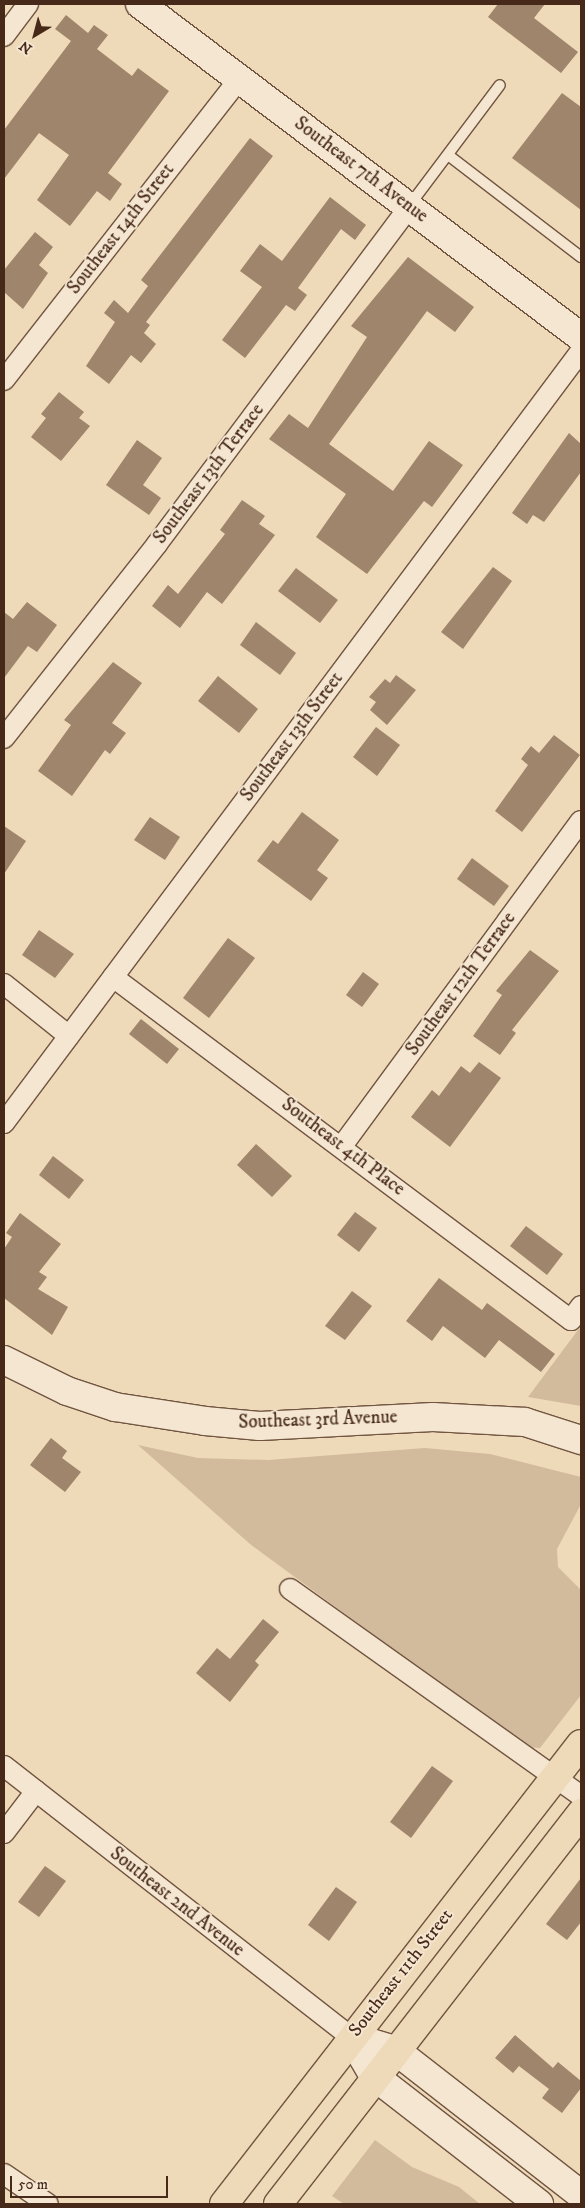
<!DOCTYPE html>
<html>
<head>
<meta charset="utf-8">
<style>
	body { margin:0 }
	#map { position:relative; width:585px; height:2208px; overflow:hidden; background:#eed9b8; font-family:"IM FELL DW Pica",serif }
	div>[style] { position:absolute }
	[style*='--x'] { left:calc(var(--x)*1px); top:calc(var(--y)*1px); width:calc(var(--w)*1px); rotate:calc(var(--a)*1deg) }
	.green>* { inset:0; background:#d2bb9d }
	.building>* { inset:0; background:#9e856c }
	.roads { filter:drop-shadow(1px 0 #715541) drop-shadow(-1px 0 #715541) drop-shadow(0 1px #715541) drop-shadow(0 -1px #715541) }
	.lane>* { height:10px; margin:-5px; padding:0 5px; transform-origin:5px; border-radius:5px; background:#f4e6d1 }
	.street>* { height:20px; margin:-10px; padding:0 10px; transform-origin:10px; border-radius:10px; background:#f4e6d1 }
	.secondary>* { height:28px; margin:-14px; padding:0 14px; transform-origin:14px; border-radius:14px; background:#f4e6d1 }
	.highway>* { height:28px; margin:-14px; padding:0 14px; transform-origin:14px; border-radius:14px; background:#eed9b8 }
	span { translate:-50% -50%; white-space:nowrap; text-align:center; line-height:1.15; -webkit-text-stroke:4px #f4e6d1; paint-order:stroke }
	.street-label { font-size:19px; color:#472919 }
	.frame { position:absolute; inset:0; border:5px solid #472919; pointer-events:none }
	.north { position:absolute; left:10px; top:10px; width:50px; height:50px; -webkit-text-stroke:4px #f4e6d1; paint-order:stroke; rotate:217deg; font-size:14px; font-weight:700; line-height:20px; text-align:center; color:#472919 }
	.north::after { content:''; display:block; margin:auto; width:18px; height:22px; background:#472919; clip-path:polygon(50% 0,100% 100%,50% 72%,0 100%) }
	.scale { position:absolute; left:10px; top:2176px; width:158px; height:22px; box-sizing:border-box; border:2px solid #472919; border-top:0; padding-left:6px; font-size:15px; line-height:18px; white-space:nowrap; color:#472919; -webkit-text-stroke:4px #f4e6d1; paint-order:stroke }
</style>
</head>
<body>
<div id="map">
	<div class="green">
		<div style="clip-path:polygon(581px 1326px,581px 1406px,528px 1397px)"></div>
		<div style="clip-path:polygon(138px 1445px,198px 1458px,268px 1460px,425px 1448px,490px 1454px,581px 1477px,581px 1504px,557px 1549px,558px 1567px,581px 1590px,581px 1695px,540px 1748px,526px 1747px,250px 1544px)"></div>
		<div style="clip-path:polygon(375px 2140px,412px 2167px,459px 2187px,480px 2204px,344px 2204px,332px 2196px)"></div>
	</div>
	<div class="building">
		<div style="clip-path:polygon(498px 4px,545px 4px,534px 18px,578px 52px,561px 73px,488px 17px)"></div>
		<div style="clip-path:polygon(66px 15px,88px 33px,94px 25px,108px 35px,97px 49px,132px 76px,138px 68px,169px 91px,108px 173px,122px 184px,110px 201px,97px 191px,70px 226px,37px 200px,69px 155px,39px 133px,4px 179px,4px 130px,71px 41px,55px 29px)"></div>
		<div style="clip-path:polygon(562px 93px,581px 107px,581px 210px,512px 158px)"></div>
		<div style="clip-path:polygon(250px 138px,273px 156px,146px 322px,150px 325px,144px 333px,156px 344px,141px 363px,131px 355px,109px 384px,86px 366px,115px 322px,104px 313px,114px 300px,128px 313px,148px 286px,141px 280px)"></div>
		<div style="clip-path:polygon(330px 197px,366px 225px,355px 240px,341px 229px,298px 288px,307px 295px,295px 311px,286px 305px,245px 358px,222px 340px,262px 287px,240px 271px,260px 244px,282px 261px)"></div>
		<div style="clip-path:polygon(35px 232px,53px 247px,39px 265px,48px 273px,23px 309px,4px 292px,4px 270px)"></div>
		<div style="clip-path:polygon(408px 257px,474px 307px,455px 332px,427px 311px,329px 444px,393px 491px,429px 441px,463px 465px,432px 507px,424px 501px,367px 574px,316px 537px,346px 494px,269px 439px,289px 414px,308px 428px,367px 337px,351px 326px)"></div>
		<div style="clip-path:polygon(59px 392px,84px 412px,79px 418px,90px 426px,61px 461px,31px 437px,46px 418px,41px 414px)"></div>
		<div style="clip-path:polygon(569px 433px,581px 444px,581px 472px,544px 522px,533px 515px,527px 524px,512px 513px)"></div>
		<div style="clip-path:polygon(137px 440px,162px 458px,143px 485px,161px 498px,149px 515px,106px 485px)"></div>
		<div style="clip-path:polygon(242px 500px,265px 516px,259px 524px,275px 535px,222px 604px,207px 592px,180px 628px,152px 606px,168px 585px,178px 594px,225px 534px,220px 530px)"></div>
		<div style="clip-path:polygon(493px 567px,512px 581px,463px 649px,441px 632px)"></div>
		<div style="clip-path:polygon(296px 568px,338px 600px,320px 623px,278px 591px)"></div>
		<div style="clip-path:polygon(27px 602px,57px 625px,37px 652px,28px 646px,4px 678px,4px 612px,13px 619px)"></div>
		<div style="clip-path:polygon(256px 622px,296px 653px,280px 675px,240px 645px)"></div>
		<div style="clip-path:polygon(113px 662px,142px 683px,112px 723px,126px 733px,110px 754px,105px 750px,72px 796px,38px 771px,71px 725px,64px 720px)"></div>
		<div style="clip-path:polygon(396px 675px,416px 690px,387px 725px,370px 710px,376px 702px,369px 697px,385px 679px,390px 683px)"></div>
		<div style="clip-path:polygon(218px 676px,258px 709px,239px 733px,198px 701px)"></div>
		<div style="clip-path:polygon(376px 727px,400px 745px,377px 776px,353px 757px)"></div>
		<div style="clip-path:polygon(554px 735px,580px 755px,522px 832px,495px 811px,528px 765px,521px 759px,531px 746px,539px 753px)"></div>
		<div style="clip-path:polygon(302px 812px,339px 840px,317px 870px,328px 878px,311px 901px,257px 861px,273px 840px,278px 844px)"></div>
		<div style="clip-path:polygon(150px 817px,180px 837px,165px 860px,134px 840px)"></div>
		<div style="clip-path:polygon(4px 826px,26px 841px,4px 874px)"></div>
		<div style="clip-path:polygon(472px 858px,509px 886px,494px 906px,457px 879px)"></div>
		<div style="clip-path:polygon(39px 930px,74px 954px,55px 978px,22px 955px)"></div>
		<div style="clip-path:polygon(228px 938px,255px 958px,209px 1018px,183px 998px)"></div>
		<div style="clip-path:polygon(530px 950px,559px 971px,512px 1030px,516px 1033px,500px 1055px,473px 1036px,502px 995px,496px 991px)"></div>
		<div style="clip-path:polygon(363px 972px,379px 984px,362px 1007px,346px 995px)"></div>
		<div style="clip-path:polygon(141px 1019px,179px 1049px,167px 1064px,129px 1034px)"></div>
		<div style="clip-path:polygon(479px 1062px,501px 1078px,450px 1147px,411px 1117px,432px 1090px,439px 1096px,461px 1066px,470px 1073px)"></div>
		<div style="clip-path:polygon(256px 1144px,292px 1176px,272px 1197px,237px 1165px)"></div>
		<div style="clip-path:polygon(53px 1156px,84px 1180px,69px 1199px,39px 1175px)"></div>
		<div style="clip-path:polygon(355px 1212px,377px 1228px,359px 1252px,337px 1235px)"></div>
		<div style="clip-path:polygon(20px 1213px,61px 1244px,39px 1272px,47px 1277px,38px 1289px,68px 1307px,52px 1335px,4px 1298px,4px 1249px,12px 1237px,6px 1233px)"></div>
		<div style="clip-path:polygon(526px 1226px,563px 1254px,547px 1275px,510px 1246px)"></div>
		<div style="clip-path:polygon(439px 1278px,482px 1310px,487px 1303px,555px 1354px,541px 1372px,499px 1340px,485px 1358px,443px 1326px,432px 1341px,406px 1321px)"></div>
		<div style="clip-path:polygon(352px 1291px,372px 1306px,345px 1340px,325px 1326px)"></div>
		<div style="clip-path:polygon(51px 1438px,67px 1451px,62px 1458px,81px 1472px,65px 1492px,30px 1465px)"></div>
		<div style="clip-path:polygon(263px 1619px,279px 1632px,255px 1661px,259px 1665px,230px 1702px,196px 1673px,217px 1648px,230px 1659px)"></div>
		<div style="clip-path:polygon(432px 1766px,453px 1781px,411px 1838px,390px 1822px)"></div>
		<div style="clip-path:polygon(45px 1866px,66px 1881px,39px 1917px,18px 1902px)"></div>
		<div style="clip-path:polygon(581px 1878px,581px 1922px,567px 1940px,546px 1924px)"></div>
		<div style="clip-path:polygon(336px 1887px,357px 1902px,329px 1941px,308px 1925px)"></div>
		<div style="clip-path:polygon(515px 2035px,553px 2068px,558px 2062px,581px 2081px,581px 2088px,562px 2113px,542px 2098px,549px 2089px,519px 2066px,513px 2073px,495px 2058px)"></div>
	</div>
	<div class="roads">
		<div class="lane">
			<div style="--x:448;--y:155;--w:168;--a:37.5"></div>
			<div style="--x:409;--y:206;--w:151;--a:-53.1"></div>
		</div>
		<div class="street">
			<div style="--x:4;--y:36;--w:40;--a:-53"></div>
			<div style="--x:4;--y:380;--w:382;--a:-52"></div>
			<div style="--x:4;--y:738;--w:247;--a:-51.7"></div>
			<div style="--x:157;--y:544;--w:421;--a:-53.2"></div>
			<div style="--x:113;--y:977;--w:572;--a:36.83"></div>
			<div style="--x:571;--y:1320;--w:17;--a:-54"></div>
			<div style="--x:4;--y:984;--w:83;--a:38.7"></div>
			<div style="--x:4;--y:1123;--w:964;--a:-53.23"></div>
			<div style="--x:342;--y:1146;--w:403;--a:-53.7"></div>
			<div style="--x:290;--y:1589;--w:357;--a:35.4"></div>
			<div style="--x:4;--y:1766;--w:440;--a:38"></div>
			<div style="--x:4;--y:1833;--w:53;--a:-52.7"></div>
			<div style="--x:4;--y:2174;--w:53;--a:34.3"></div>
		</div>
		<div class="secondary">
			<div style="--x:140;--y:4;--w:553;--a:37.06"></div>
			<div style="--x:4;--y:1360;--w:70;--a:26.2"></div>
			<div style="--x:67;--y:1391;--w:51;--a:18.4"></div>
			<div style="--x:115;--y:1407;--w:91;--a:8.8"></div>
			<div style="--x:205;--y:1421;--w:55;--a:5.2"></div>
			<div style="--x:260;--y:1426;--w:173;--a:-3"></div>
			<div style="--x:433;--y:1417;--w:92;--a:3.1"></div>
			<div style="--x:525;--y:1422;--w:59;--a:17.8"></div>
			<div style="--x:351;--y:2037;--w:46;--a:16.5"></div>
			<div style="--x:395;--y:2050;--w:236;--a:37.9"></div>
			<div style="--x:351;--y:2037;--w:45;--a:59.5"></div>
			<div style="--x:374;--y:2076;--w:209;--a:37.8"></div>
		</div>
		<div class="highway">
			<div style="--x:224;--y:2204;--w:582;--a:-52.19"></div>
			<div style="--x:278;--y:2204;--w:495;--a:-52.2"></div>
		</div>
	</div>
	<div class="street-label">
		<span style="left:361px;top:170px;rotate:37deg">Southeast 7th Avenue</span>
		<span style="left:121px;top:229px;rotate:-52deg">Southeast 14th Street</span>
		<span style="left:209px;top:474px;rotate:-53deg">Southeast 13th Terrace</span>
		<span style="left:292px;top:737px;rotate:-53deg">Southeast 13th Street</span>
		<span style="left:461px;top:984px;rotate:-54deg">Southeast 12th Terrace</span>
		<span style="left:343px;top:1147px;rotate:37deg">Southeast 4th Place</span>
		<span style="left:318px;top:1420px;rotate:-2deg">Southeast 3rd Avenue</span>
		<span style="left:177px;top:1902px;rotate:38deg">Southeast 2nd Avenue</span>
		<span style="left:401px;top:1973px;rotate:-52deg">Southeast 11th Street</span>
	</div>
	<div class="frame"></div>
	<div class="north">N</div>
	<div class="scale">50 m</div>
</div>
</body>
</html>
